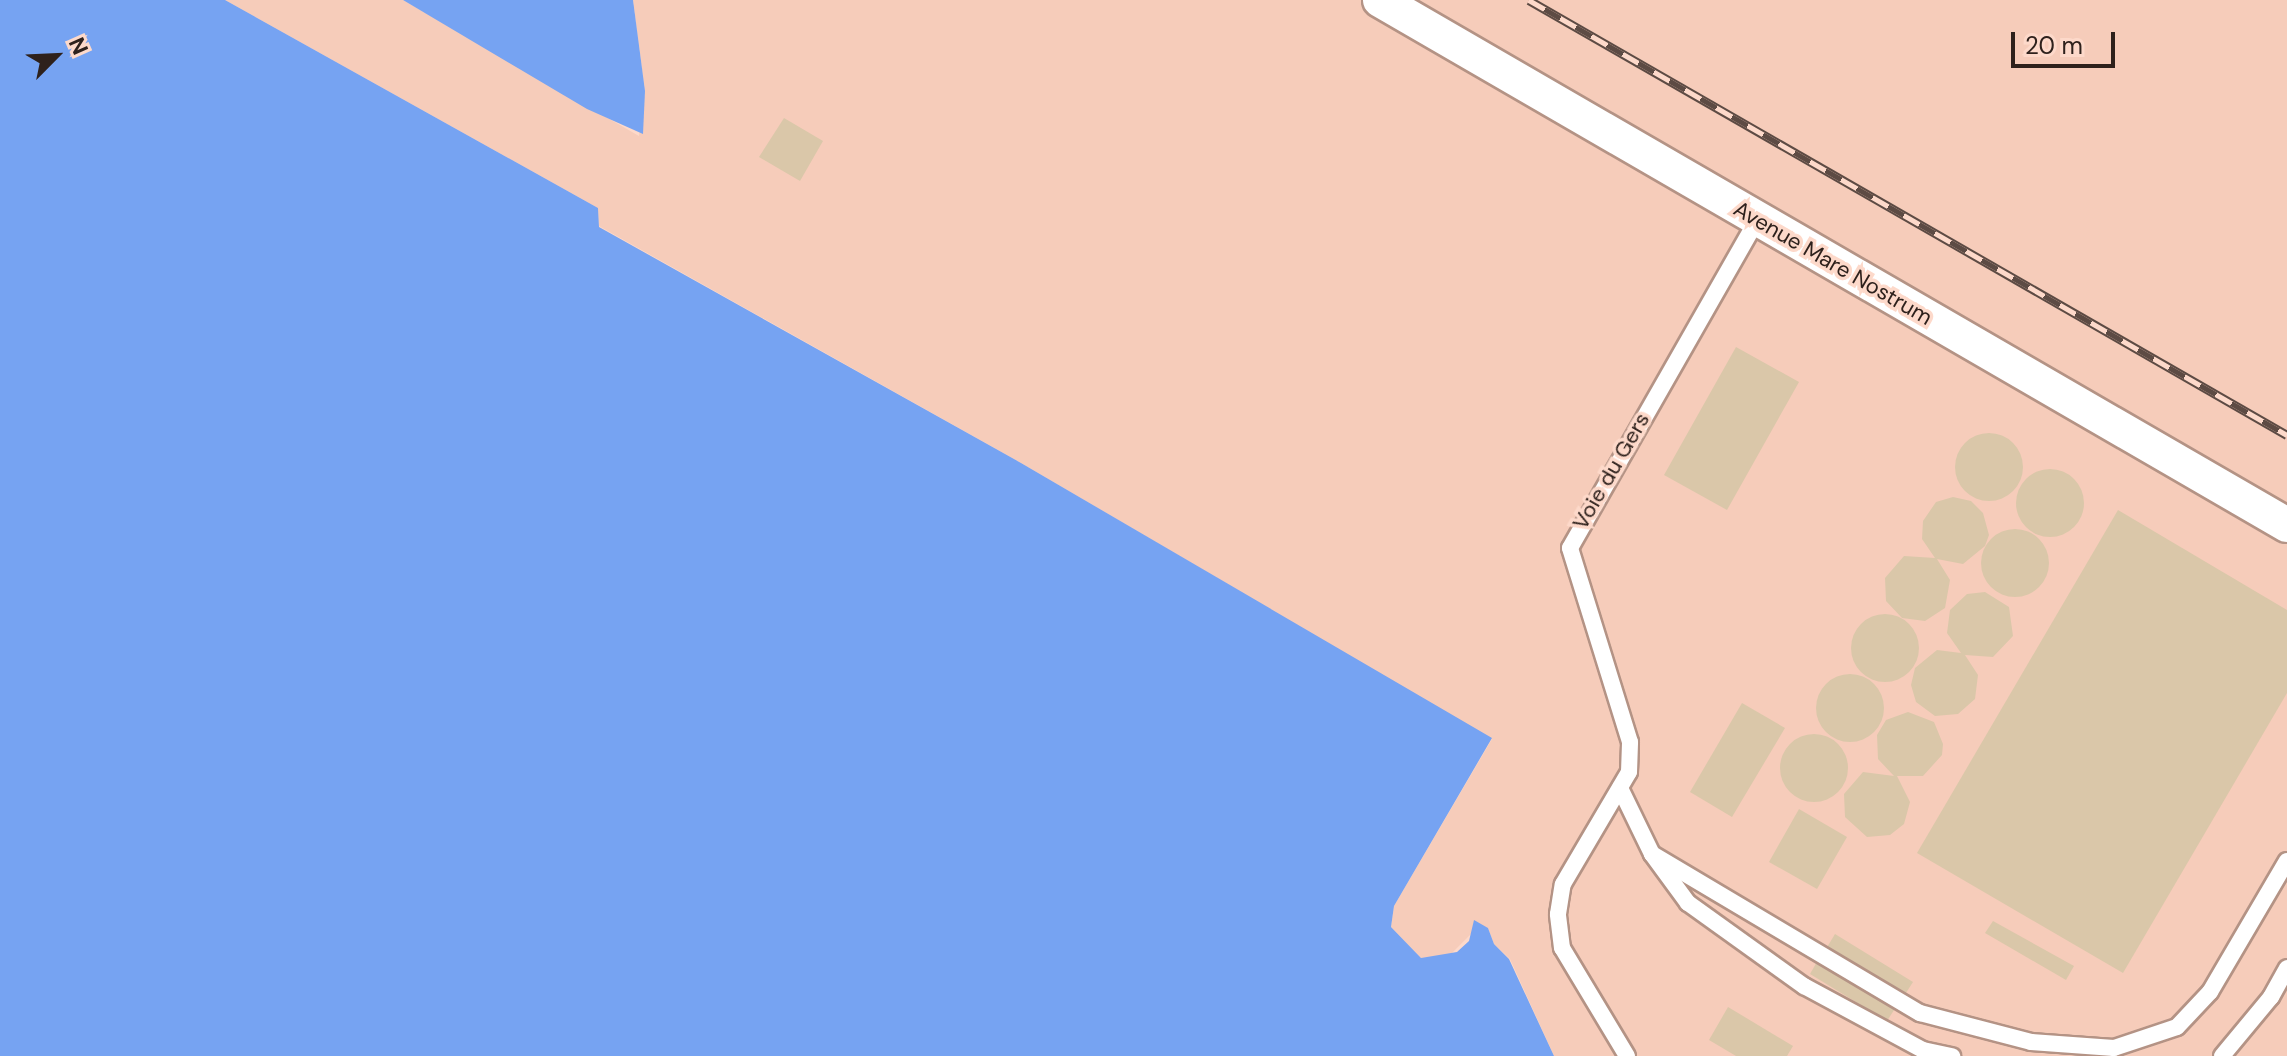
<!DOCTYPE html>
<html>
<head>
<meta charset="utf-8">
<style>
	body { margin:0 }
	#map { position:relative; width:2287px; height:1056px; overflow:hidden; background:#fdd9ca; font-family:"DM Sans",sans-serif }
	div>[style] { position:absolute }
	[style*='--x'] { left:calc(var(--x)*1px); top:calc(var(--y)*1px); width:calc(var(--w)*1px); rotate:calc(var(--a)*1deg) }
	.built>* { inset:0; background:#f6ccba }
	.water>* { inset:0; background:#76a3f2 }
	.building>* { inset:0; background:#dac7a9 }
	.round { border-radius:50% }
	.roads { filter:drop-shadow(2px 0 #b49385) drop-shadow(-2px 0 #b49385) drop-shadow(0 2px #b49385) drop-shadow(0 -2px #b49385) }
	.lane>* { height:16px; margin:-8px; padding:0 8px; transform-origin:8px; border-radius:8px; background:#fff }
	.street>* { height:34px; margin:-17px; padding:0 17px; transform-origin:17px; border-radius:17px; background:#fff }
	.rail>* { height:9px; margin-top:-4.5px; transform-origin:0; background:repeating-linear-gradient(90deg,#fdd9ca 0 18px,#5d4b44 0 36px); box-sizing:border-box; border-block:2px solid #5d4b44 }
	span { translate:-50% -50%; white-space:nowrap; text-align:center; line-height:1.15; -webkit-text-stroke:7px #fdd9ca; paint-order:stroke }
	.street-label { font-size:22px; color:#2e211c }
	.north { position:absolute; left:16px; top:16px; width:80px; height:80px; -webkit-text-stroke:6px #fdd9ca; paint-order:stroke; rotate:66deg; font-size:22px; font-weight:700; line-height:32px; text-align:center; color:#2e211c }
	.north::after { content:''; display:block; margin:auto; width:28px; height:36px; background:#2e211c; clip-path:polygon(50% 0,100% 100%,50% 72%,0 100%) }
	.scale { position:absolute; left:2011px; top:32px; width:104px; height:36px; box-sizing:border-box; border:4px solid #2e211c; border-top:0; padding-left:10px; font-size:24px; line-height:28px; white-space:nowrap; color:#2e211c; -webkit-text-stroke:6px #fdd9ca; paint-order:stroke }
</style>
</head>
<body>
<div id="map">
	<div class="built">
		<div style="clip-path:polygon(225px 0,403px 0,639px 136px,645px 91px,633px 0,2287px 0,2287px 1056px,1554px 1056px,1510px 959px,1494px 944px,1488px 928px,1480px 925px,1449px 956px,1421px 958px,1391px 927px,1394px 906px,1492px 739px,1021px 463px,599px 226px,598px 208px)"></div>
	</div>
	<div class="water">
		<div style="clip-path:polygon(0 0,225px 0,598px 208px,599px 227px,1021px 463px,1492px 738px,1394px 906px,1391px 927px,1421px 958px,1457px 952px,1469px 941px,1474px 920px,1488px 928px,1494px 944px,1509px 959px,1554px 1056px,0 1056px)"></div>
		<div style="clip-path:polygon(403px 0,633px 0,645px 91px,643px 134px,587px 109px)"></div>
	</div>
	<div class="building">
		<div style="clip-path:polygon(784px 118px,823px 141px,800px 181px,759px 157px)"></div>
		<div style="clip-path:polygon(1736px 347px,1799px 382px,1727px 510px,1664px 475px)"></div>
		<div class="round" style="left:1955px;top:433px;width:68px;height:68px"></div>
		<div class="round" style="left:2016px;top:469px;width:68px;height:68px"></div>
		<div style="clip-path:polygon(1953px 497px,1971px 501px,1983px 513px,1989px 535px,1985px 546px,1963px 564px,1937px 559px,1950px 580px,1945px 608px,1925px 621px,1902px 618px,1886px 601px,1885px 578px,1904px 556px,1935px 558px,1922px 539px,1923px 521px,1936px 502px)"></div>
		<div style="clip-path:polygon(2118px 510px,2287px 610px,2287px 693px,2123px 973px,1917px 853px)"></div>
		<div class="round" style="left:1981px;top:529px;width:68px;height:68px"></div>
		<div style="clip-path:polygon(1985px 592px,2009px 607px,2013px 636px,1993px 657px,1965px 655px,1978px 675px,1975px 699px,1958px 714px,1935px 716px,1916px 702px,1911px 685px,1915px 668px,1937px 650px,1961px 653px,1947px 633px,1950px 610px,1967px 594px)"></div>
		<div class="round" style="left:1851px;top:614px;width:68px;height:68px"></div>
		<div class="round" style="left:1816px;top:674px;width:68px;height:68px"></div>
		<div style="clip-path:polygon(1742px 703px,1785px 728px,1732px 817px,1690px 792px)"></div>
		<div style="clip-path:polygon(1908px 712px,1934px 722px,1943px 744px,1942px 755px,1923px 776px,1897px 776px,1910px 802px,1904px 824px,1890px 835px,1867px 837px,1845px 817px,1844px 794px,1863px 772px,1894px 776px,1878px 759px,1877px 735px,1886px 720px)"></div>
		<div class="round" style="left:1780px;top:734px;width:68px;height:68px"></div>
		<div style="clip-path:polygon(1799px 809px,1847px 837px,1817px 889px,1769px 862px)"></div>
		<div style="clip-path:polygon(1993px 921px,2074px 966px,2066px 980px,1985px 933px)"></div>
		<div style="clip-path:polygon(1835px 934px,1913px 982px,1904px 996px,1826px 949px)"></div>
		<div style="clip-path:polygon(1818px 960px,1896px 1007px,1887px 1021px,1810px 974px)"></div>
		<div style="clip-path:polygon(1728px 1007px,1793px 1046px,1787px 1056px,1736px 1056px,1709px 1040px)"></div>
	</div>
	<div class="roads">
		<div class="lane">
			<div style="--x:1620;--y:788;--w:73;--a:64.1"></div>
			<div style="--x:1652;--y:854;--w:61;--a:53.7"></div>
			<div style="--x:1688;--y:903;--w:143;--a:35.6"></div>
			<div style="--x:1804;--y:986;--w:135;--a:28.3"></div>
			<div style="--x:1923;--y:1050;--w:30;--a:12"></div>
			<div style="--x:1652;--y:854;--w:312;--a:30.7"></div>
			<div style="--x:1920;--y:1013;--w:115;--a:14.6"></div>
			<div style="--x:2031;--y:1042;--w:83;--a:4.1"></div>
			<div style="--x:2114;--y:1048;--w:66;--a:-18.4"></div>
			<div style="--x:2177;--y:1027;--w:48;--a:-46.7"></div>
			<div style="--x:2210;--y:992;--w:152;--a:-59.6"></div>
			<div style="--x:1627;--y:1056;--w:126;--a:-121"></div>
			<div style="--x:1562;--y:948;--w:34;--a:-97"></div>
			<div style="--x:1558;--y:914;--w:30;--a:-81"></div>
			<div style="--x:1563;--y:884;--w:130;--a:-59.5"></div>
			<div style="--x:1629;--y:772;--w:30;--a:-88"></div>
			<div style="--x:1630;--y:742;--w:203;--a:-107.2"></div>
			<div style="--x:1570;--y:548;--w:378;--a:-60.3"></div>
			<div style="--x:2222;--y:1056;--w:77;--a:-50.3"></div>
			<div style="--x:2271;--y:997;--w:33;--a:-61"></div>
		</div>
		<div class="street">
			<div style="--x:1380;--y:0;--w:1048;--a:30.06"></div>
		</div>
	</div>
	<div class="rail">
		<div style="--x:1529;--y:0;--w:874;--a:29.85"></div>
	</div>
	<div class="street-label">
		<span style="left:1833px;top:263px;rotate:30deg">Avenue Mare Nostrum</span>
		<span style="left:1611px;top:471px;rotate:-60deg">Voie du Gers</span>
	</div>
	<div class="north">N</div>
	<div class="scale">20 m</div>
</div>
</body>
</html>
